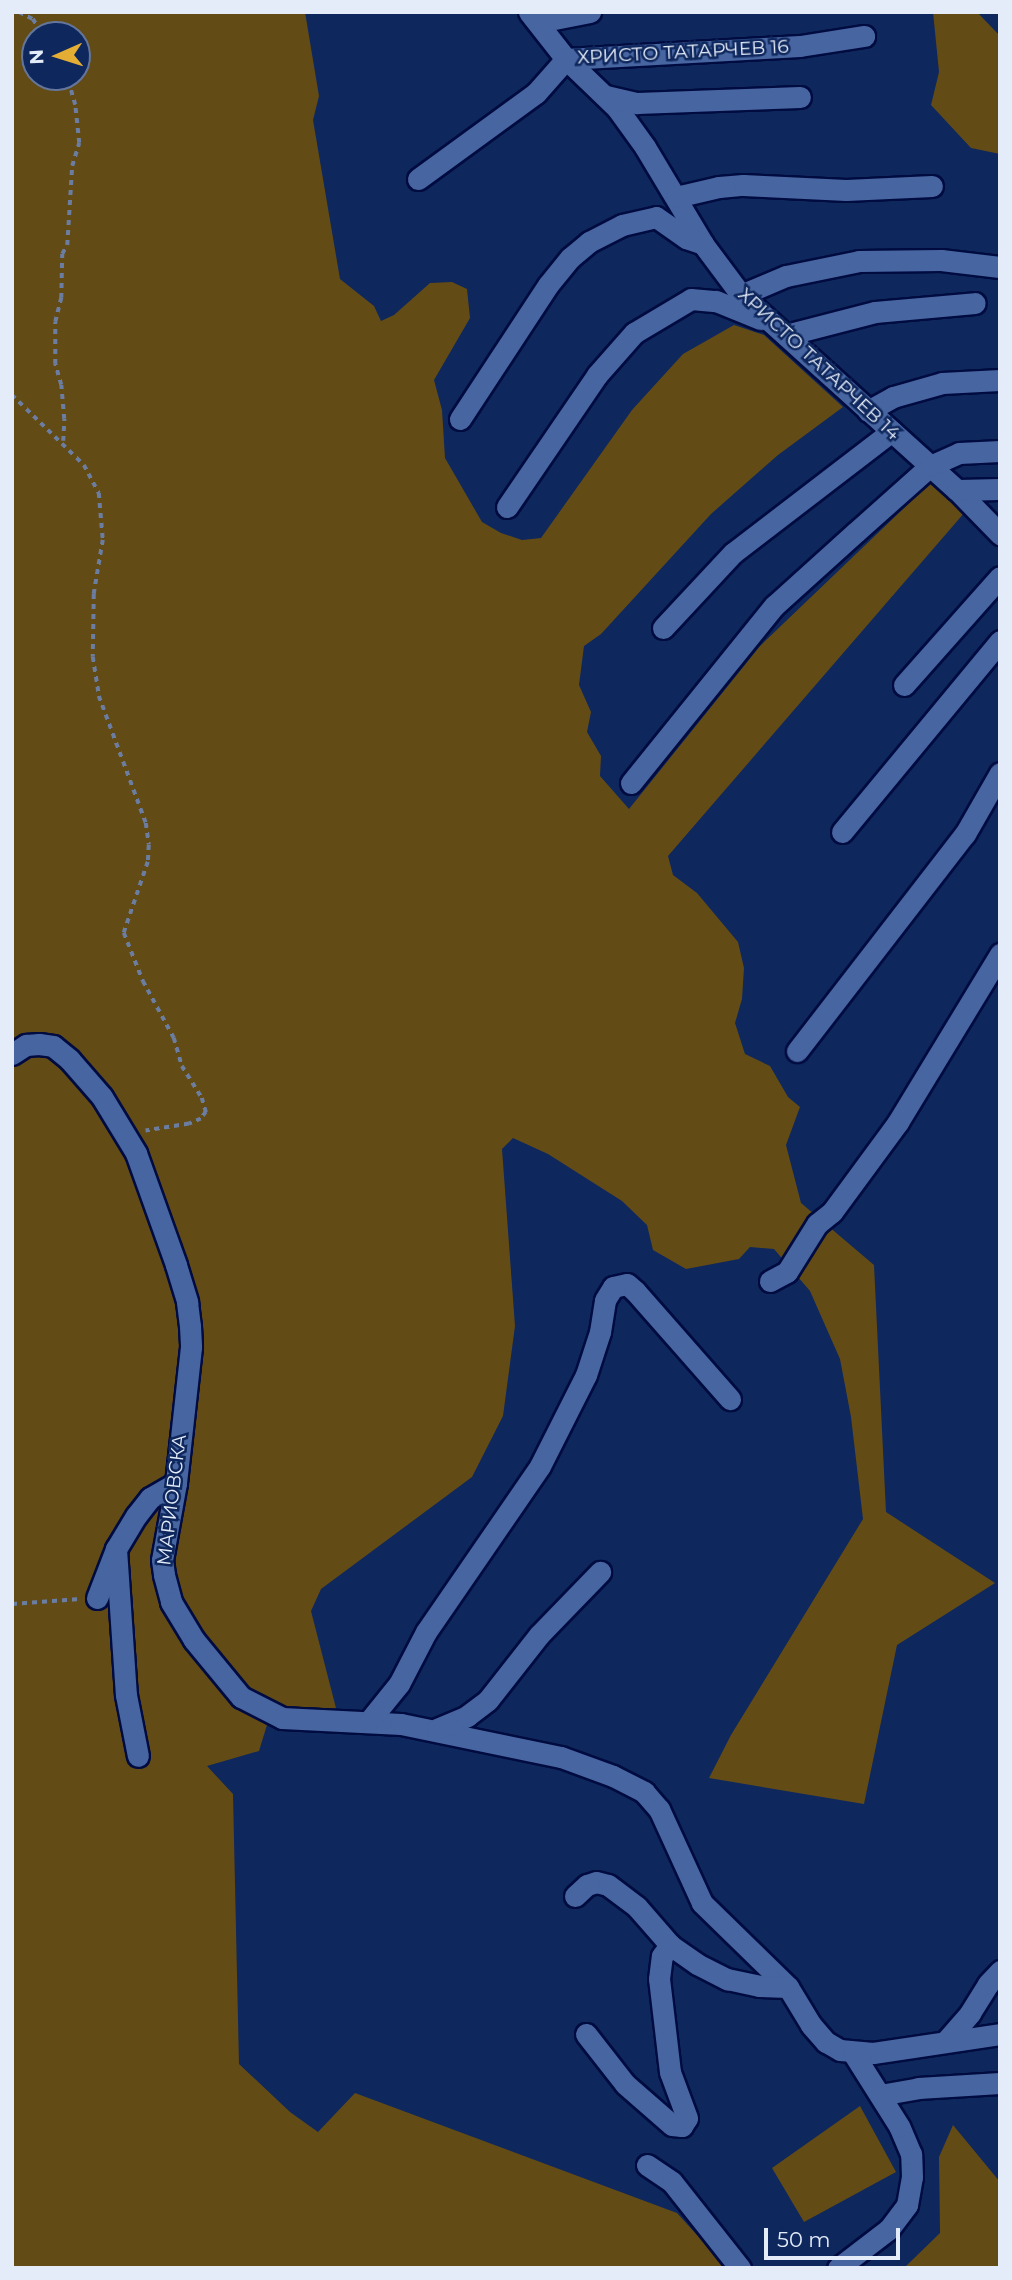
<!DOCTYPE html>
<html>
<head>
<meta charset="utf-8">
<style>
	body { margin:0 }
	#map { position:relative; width:1012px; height:2280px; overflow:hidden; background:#0e275d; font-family:Montserrat,sans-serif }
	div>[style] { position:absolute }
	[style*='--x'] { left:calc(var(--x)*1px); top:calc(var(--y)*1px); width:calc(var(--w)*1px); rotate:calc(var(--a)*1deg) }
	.green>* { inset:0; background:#634b16 }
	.path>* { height:3.5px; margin-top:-1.75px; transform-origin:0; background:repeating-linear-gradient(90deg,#6b7da1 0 5px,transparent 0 10px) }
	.roads { filter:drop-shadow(2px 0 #000b40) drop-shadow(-2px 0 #000b40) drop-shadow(0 2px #000b40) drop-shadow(0 -2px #000b40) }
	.minor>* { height:21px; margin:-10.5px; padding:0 10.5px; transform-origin:10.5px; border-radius:10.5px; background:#4765a1 }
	span { translate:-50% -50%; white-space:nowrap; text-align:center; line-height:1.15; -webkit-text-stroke:5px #0e275d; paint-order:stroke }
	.street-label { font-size:19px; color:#e4ecf9 }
	.frame { position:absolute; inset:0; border:14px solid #e4ecf9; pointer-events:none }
	.north { position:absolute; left:21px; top:21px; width:70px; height:70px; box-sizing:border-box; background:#0e275d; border:2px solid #64769b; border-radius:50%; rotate:267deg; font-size:19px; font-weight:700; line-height:28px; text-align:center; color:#e4ecf9 }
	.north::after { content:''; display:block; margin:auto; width:24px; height:32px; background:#e4ae35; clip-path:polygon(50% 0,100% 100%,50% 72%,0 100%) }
	.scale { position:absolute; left:764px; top:2228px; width:136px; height:32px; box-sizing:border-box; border:4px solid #e4ecf9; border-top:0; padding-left:9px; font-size:21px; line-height:24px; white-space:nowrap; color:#e4ecf9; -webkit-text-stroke:5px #0e275d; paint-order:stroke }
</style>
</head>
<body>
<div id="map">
	<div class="green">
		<div style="clip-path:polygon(evenodd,12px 12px,305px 12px,319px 96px,313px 120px,340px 279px,374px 306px,381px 321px,394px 315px,430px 283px,452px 282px,467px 289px,470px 318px,434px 380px,442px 410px,445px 458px,482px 522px,501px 533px,522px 540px,541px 538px,632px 410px,683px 354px,734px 325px,764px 335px,843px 407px,778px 455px,711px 514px,601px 634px,584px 646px,579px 685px,591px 712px,587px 732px,601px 756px,600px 776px,629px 809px,760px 646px,928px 485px,935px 483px,965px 512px,668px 856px,673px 875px,697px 893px,738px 942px,744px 968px,742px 999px,735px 1023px,745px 1054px,770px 1066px,788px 1097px,800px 1107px,786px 1145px,801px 1203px,874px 1265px,886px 1512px,995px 1583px,897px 1645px,864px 1804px,709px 1778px,731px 1735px,863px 1519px,851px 1417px,840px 1359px,810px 1291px,774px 1249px,750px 1247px,739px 1259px,686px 1269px,653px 1250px,647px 1225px,622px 1201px,548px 1154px,513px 1138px,502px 1149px,515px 1326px,503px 1416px,472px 1477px,321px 1589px,311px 1611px,337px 1712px,285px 1708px,274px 1702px,259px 1751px,207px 1766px,233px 1794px,239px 2064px,290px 2112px,318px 2132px,355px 2093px,677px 2213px,727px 2268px,12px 2268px,12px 12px,35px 35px,77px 35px,77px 77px,35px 77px,35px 35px)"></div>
		<div style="clip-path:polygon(933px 12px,977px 12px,1000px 36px,1000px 154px,971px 148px,931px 105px,939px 72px)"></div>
		<div style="clip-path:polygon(860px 2106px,896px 2172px,804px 2222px,772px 2168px)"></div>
		<div style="clip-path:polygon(953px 2125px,1000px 2182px,1000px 2268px,904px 2268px,940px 2233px,939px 2157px)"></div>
	</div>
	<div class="path">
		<div style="--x:19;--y:12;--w:16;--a:27"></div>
		<div style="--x:33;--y:19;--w:19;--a:58"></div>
		<div style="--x:12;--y:395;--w:100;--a:44.2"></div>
		<div style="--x:84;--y:465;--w:32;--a:62"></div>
		<div style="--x:99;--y:493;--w:47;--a:85.1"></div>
		<div style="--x:103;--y:540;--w:55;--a:99.5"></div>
		<div style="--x:94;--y:594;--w:63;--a:90.9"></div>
		<div style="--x:93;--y:657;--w:39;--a:81"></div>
		<div style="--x:99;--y:696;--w:135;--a:69.7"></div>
		<div style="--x:146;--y:823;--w:22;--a:82"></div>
		<div style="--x:149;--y:845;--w:17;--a:93"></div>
		<div style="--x:148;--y:862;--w:75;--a:108.7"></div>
		<div style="--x:124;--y:933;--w:52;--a:68.4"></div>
		<div style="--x:143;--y:981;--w:65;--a:61.5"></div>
		<div style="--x:174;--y:1038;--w:29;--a:74"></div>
		<div style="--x:182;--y:1066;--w:38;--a:58"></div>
		<div style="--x:202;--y:1098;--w:15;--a:74"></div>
		<div style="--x:206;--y:1112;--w:9;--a:126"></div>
		<div style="--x:201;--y:1119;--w:13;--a:157"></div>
		<div style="--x:189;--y:1124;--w:44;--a:170.8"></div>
		<div style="--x:63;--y:441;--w:22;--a:-87"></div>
		<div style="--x:64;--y:419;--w:34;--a:-95"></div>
		<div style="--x:61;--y:385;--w:22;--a:-106"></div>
		<div style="--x:55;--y:364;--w:42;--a:-90"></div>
		<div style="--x:55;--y:322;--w:25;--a:-76"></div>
		<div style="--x:61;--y:298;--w:44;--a:-88.7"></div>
		<div style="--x:62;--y:254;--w:10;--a:-61"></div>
		<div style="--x:67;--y:245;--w:79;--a:-86.4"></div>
		<div style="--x:72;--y:166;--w:24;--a:-73"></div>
		<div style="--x:79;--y:143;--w:38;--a:-96"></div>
		<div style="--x:75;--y:105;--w:29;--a:-106"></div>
		<div style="--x:12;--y:1604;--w:68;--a:-4.2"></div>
	</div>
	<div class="roads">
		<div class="minor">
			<div style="--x:529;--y:12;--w:60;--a:51.8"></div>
			<div style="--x:566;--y:59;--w:71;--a:43.9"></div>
			<div style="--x:617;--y:108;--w:48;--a:54.3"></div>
			<div style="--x:645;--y:147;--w:113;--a:59.1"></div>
			<div style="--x:703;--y:244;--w:64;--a:53.3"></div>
			<div style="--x:741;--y:295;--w:291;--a:42.1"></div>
			<div style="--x:957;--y:490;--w:62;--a:45.7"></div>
			<div style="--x:539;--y:22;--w:52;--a:-11.1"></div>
			<div style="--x:606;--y:96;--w:32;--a:13"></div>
			<div style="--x:637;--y:103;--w:163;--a:-2.1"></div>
			<div style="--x:418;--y:179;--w:146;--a:-36.1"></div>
			<div style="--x:536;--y:93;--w:45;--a:-48.6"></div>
			<div style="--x:566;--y:59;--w:234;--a:-3.2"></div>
			<div style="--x:800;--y:46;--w:65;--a:-8.9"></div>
			<div style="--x:676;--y:197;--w:44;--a:-13.1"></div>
			<div style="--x:719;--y:187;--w:24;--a:-5"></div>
			<div style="--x:743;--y:185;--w:103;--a:2.8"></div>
			<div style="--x:846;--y:190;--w:86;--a:-2.7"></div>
			<div style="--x:741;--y:295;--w:49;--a:-22.9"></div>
			<div style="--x:786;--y:276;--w:75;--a:-11.6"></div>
			<div style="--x:859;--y:261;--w:82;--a:-0.7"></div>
			<div style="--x:941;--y:260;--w:59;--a:6.8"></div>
			<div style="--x:786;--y:335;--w:92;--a:-14.5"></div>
			<div style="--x:875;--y:312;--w:100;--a:-5.1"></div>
			<div style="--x:868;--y:411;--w:29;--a:-29"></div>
			<div style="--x:893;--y:397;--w:51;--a:-15.9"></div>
			<div style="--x:942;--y:383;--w:58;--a:-3"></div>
			<div style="--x:460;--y:419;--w:160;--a:-56.7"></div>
			<div style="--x:548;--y:285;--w:35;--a:-51"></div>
			<div style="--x:570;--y:258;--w:25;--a:-40"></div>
			<div style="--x:589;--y:242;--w:37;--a:-27"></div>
			<div style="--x:622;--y:225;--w:35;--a:-13"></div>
			<div style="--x:656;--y:217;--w:37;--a:35"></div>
			<div style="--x:686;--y:238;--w:18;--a:19"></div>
			<div style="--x:957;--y:490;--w:43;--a:-1.3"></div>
			<div style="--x:507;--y:507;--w:160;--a:-55.7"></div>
			<div style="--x:597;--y:375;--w:56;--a:-48.6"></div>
			<div style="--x:634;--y:333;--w:66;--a:-30.8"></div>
			<div style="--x:691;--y:299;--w:25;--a:5"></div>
			<div style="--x:716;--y:301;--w:48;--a:22.2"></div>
			<div style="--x:663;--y:628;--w:103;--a:-47"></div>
			<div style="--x:733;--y:553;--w:200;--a:-37.5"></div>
			<div style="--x:904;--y:685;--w:144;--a:-48.4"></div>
			<div style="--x:631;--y:783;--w:228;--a:-51.1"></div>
			<div style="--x:774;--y:606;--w:110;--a:-42.1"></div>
			<div style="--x:856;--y:532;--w:99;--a:-41.7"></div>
			<div style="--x:930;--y:466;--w:32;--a:-24"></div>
			<div style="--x:959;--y:453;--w:41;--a:-2.8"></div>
			<div style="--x:842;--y:832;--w:248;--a:-50.4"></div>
			<div style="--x:797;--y:1051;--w:274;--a:-52.3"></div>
			<div style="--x:965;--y:834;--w:70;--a:-60.2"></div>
			<div style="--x:12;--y:1054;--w:17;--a:-33"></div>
			<div style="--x:26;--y:1045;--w:13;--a:-4"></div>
			<div style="--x:39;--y:1044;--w:14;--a:8"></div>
			<div style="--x:53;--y:1046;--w:21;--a:39"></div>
			<div style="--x:69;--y:1059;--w:50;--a:49"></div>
			<div style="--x:102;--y:1097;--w:66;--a:58.7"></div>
			<div style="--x:136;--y:1153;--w:119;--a:70.3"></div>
			<div style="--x:176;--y:1265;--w:39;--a:73"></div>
			<div style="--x:187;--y:1302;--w:24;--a:83"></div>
			<div style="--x:190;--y:1326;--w:21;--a:87"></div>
			<div style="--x:191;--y:1347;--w:137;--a:96.3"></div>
			<div style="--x:176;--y:1483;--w:78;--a:100.3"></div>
			<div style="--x:162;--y:1560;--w:15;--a:82"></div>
			<div style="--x:164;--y:1575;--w:28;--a:75"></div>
			<div style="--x:171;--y:1602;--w:44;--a:58.8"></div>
			<div style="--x:194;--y:1640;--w:74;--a:50.5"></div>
			<div style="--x:241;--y:1697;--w:46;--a:27.1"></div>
			<div style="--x:282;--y:1718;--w:119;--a:2.9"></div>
			<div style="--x:401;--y:1724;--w:163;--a:11.7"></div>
			<div style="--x:561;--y:1757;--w:55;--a:20.1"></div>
			<div style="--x:613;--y:1776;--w:35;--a:27"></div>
			<div style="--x:644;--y:1792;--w:23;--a:49"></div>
			<div style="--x:659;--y:1809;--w:103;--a:65.4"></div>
			<div style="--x:702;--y:1903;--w:120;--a:44.3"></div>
			<div style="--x:788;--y:1987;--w:44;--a:58.8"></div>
			<div style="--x:811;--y:2025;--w:23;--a:49"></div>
			<div style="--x:826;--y:2042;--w:16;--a:30"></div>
			<div style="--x:840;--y:2050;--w:33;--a:5"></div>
			<div style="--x:873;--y:2053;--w:128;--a:-8.5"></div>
			<div style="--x:770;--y:1281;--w:19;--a:-28"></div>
			<div style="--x:787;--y:1272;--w:57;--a:-58"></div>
			<div style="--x:817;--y:1224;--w:19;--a:-39"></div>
			<div style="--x:832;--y:1212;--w:112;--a:-53.7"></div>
			<div style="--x:898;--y:1122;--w:197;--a:-58.7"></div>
			<div style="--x:116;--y:1549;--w:146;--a:86.1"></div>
			<div style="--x:126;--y:1695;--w:62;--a:78.9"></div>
			<div style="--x:97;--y:1598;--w:53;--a:-68.8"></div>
			<div style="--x:116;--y:1549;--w:39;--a:-59"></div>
			<div style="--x:136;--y:1516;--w:23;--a:-52"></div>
			<div style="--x:150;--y:1498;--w:30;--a:-30"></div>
			<div style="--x:369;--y:1721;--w:48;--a:-51"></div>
			<div style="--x:399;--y:1684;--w:59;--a:-62.6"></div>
			<div style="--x:426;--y:1632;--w:201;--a:-55.5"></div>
			<div style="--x:540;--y:1466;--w:102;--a:-63.2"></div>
			<div style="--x:586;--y:1375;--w:45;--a:-72"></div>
			<div style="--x:600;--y:1332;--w:32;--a:-81"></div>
			<div style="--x:605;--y:1300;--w:15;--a:-58"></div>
			<div style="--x:613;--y:1287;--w:14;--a:-12"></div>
			<div style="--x:627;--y:1284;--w:11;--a:41"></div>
			<div style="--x:635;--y:1291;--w:144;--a:48.7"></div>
			<div style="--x:437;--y:1729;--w:33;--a:-23"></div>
			<div style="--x:467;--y:1716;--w:26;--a:-37"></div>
			<div style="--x:488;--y:1700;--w:83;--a:-51.9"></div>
			<div style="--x:539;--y:1635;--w:88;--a:-45.9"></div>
			<div style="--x:575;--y:1896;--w:16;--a:-43"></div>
			<div style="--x:587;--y:1885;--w:9;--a:-18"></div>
			<div style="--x:596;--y:1882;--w:12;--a:14"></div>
			<div style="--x:608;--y:1885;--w:36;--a:37"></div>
			<div style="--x:637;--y:1907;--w:50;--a:49"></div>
			<div style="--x:586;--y:2034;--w:63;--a:52"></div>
			<div style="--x:625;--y:2084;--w:62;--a:41.1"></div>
			<div style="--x:672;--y:2125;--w:10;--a:6"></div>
			<div style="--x:682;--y:2126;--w:9;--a:-58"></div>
			<div style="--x:687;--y:2118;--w:49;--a:-110.3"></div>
			<div style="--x:670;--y:2072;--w:94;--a:-96.7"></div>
			<div style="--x:659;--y:1979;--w:23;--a:-83"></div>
			<div style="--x:662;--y:1956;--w:14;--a:-54"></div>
			<div style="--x:670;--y:1945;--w:33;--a:35"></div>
			<div style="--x:697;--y:1964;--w:34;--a:27"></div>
			<div style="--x:727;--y:1979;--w:33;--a:12"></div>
			<div style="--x:759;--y:1986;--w:29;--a:2"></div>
			<div style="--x:946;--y:2041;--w:37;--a:-49"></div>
			<div style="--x:970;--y:2013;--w:34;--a:-58"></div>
			<div style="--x:988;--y:1984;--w:18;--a:-47"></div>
			<div style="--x:880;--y:2095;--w:39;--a:-10"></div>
			<div style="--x:918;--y:2088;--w:82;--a:-3.5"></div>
			<div style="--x:647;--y:2165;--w:30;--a:34"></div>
			<div style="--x:672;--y:2182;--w:110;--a:51.7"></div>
			<div style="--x:838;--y:2268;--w:64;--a:-37.4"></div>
			<div style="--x:889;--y:2229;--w:30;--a:-53"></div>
			<div style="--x:907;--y:2205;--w:28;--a:-80"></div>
			<div style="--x:912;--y:2177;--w:23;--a:-92"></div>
			<div style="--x:911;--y:2154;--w:30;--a:-113"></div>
			<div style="--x:899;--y:2126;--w:86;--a:-122.2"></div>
		</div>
	</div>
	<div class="street-label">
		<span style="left:683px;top:52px;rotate:-3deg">ХРИСТО ТАТАРЧЕВ 16</span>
		<span style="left:819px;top:364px;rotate:43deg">ХРИСТО ТАТАРЧЕВ 14</span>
		<span style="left:172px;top:1500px;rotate:-83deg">МАРИОВСКА</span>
	</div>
	<div class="frame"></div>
	<div class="north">N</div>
	<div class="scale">50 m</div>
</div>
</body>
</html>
